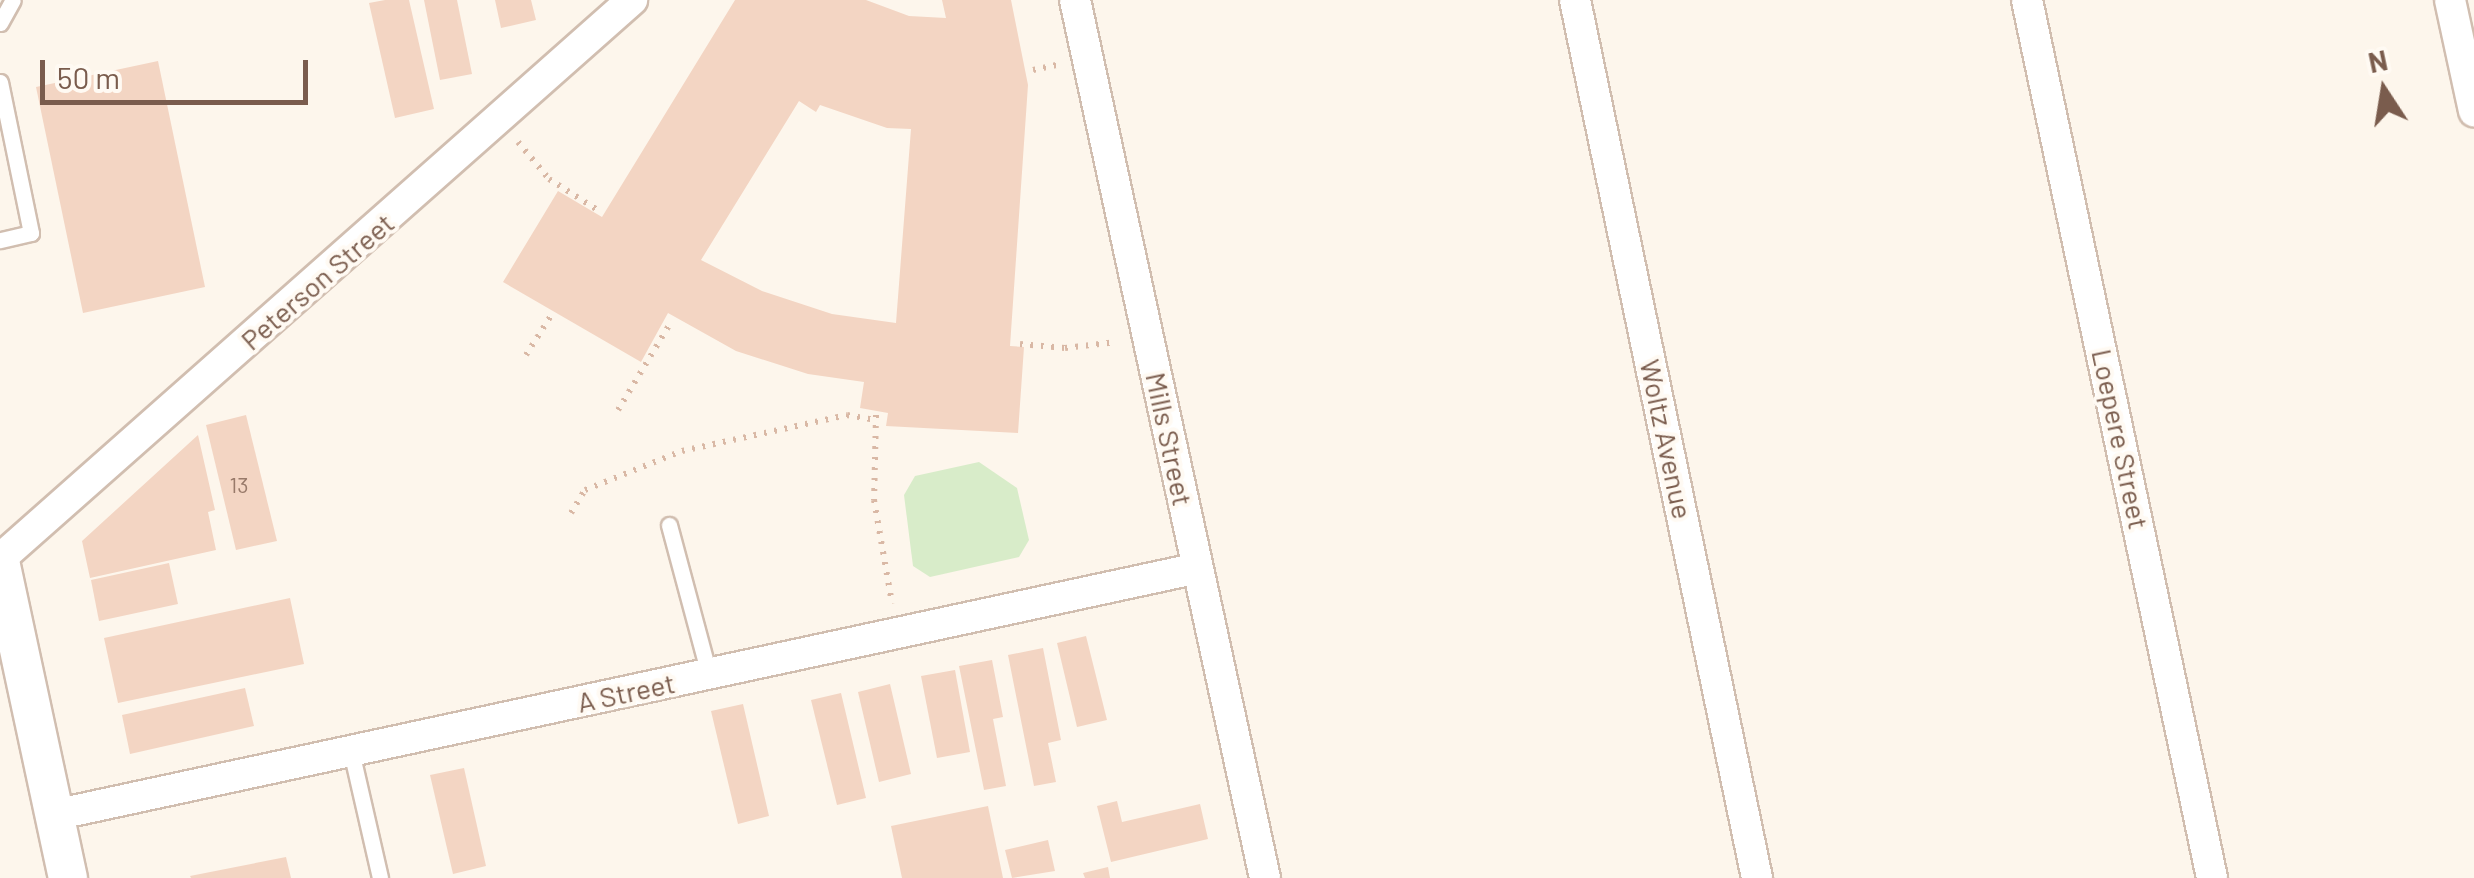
<!DOCTYPE html>
<html>
<head>
<meta charset="utf-8">
<style>
	body { margin:0 }
	#map { position:relative; width:2474px; height:878px; overflow:hidden; background:#fdf6ec; font-family:Barlow,sans-serif }
	div>[style] { position:absolute }
	[style*='--x'] { left:calc(var(--x)*1px); top:calc(var(--y)*1px); width:calc(var(--w)*1px); rotate:calc(var(--a)*1deg) }
	.green>* { inset:0; background:#d8ecc9 }
	.building>* { inset:0; background:#f3d5c3 }
	.path>* { height:6px; margin-top:-3px; transform-origin:0; background:repeating-linear-gradient(90deg,#d9b8a5 0 2.5px,transparent 0 10.5px) }
	.roads { filter:drop-shadow(2px 0 #d1beb0) drop-shadow(-2px 0 #d1beb0) drop-shadow(0 2px #d1beb0) drop-shadow(0 -2px #d1beb0) }
	.service>* { height:15px; margin:-7.5px; padding:0 7.5px; transform-origin:7.5px; border-radius:7.5px; background:#fff }
	.minor>* { height:30px; margin:-15px; padding:0 15px; transform-origin:15px; border-radius:15px; background:#fff }
	.tertiary>* { height:38px; margin:-19px; padding:0 19px; transform-origin:19px; border-radius:19px; background:#fff }
	span { translate:-50% -50%; white-space:nowrap; text-align:center; line-height:1.15; -webkit-text-stroke:8px #fffaf3; paint-order:stroke }
	.number-label { font-size:22px; color:#987a6a }
	.number-label span { -webkit-text-stroke-width:0 }
	.street-label { font-size:28px; color:#7a5c4d }
	.north { position:absolute; left:2334px; top:40px; width:100px; height:100px; -webkit-text-stroke:8px #fffaf3; paint-order:stroke; rotate:348deg; font-size:28px; font-weight:700; line-height:40px; text-align:center; color:#7a5c4d }
	.north::after { content:''; display:block; margin:auto; width:35px; height:45px; background:#7a5c4d; clip-path:polygon(50% 0,100% 100%,50% 72%,0 100%) }
	.scale { position:absolute; left:40px; top:60px; width:268px; height:45px; box-sizing:border-box; border:5px solid #7a5c4d; border-top:0; padding-left:12px; font-size:30px; line-height:35px; white-space:nowrap; color:#7a5c4d; -webkit-text-stroke:8px #fffaf3; paint-order:stroke }
</style>
</head>
<body>
<div id="map">
	<div class="green">
		<div style="clip-path:polygon(979px 462px,1017px 488px,1029px 540px,1019px 557px,930px 577px,913px 566px,904px 495px,915px 476px)"></div>
	</div>
	<div class="building">
		<div style="clip-path:polygon(385px 0,409px 0,434px 109px,395px 118px,369px 3px)"></div>
		<div style="clip-path:polygon(424px 0,457px 0,472px 74px,440px 80px)"></div>
		<div style="clip-path:polygon(495px 0,531px 0,536px 20px,501px 28px)"></div>
		<div style="clip-path:polygon(evenodd,735px 0,866px 0,909px 16px,946px 18px,942px 0,1011px 0,1028px 85px,1010px 346px,1024px 347px,1018px 433px,886px 426px,888px 413px,860px 408px,864px 382px,808px 374px,736px 351px,668px 313px,641px 362px,503px 282px,558px 191px,602px 217px,735px 0,799px 101px,816px 112px,820px 105px,887px 128px,911px 129px,896px 323px,832px 314px,762px 291px,701px 260px,799px 101px)"></div>
		<div style="clip-path:polygon(158px 61px,205px 287px,83px 313px,36px 87px)"></div>
		<div style="clip-path:polygon(246px 415px,277px 541px,236px 550px,206px 425px)"></div>
		<div style="clip-path:polygon(198px 435px,215px 510px,208px 512px,216px 550px,90px 578px,82px 541px)"></div>
		<div style="clip-path:polygon(169px 563px,178px 604px,99px 621px,91px 580px)"></div>
		<div style="clip-path:polygon(290px 598px,304px 664px,118px 703px,104px 638px)"></div>
		<div style="clip-path:polygon(1086px 636px,1107px 720px,1077px 727px,1057px 643px)"></div>
		<div style="clip-path:polygon(1043px 648px,1061px 740px,1048px 743px,1056px 782px,1034px 786px,1008px 655px)"></div>
		<div style="clip-path:polygon(992px 660px,1003px 717px,993px 719px,1006px 786px,984px 790px,959px 666px)"></div>
		<div style="clip-path:polygon(955px 670px,970px 752px,937px 758px,921px 676px)"></div>
		<div style="clip-path:polygon(890px 684px,911px 774px,879px 782px,858px 692px)"></div>
		<div style="clip-path:polygon(245px 688px,254px 726px,130px 754px,122px 715px)"></div>
		<div style="clip-path:polygon(841px 693px,866px 798px,837px 805px,811px 700px)"></div>
		<div style="clip-path:polygon(743px 704px,769px 816px,738px 824px,711px 711px)"></div>
		<div style="clip-path:polygon(464px 768px,486px 866px,453px 874px,430px 775px)"></div>
		<div style="clip-path:polygon(1117px 801px,1122px 822px,1200px 804px,1208px 839px,1111px 862px,1097px 806px)"></div>
		<div style="clip-path:polygon(988px 806px,1003px 878px,902px 878px,891px 826px)"></div>
		<div style="clip-path:polygon(1048px 840px,1055px 871px,1012px 878px,1005px 850px)"></div>
		<div style="clip-path:polygon(286px 857px,291px 878px,191px 878px,190px 876px)"></div>
		<div style="clip-path:polygon(1108px 867px,1110px 878px,1085px 878px,1083px 873px)"></div>
	</div>
	<div class="path">
		<div style="--x:1033;--y:70;--w:25;--a:-12"></div>
		<div style="--x:518;--y:142;--w:48;--a:50"></div>
		<div style="--x:549;--y:179;--w:59;--a:32.6"></div>
		<div style="--x:1020;--y:344;--w:45;--a:5.1"></div>
		<div style="--x:1065;--y:348;--w:52;--a:-6.6"></div>
		<div style="--x:526;--y:355;--w:49;--a:-57.6"></div>
		<div style="--x:618;--y:410;--w:103;--a:-58.9"></div>
		<div style="--x:876;--y:415;--w:85;--a:91.3"></div>
		<div style="--x:874;--y:500;--w:105;--a:80.1"></div>
		<div style="--x:571;--y:513;--w:27;--a:-59"></div>
		<div style="--x:585;--y:490;--w:105;--a:-21.9"></div>
		<div style="--x:682;--y:451;--w:169;--a:-12.3"></div>
		<div style="--x:847;--y:415;--w:28;--a:10"></div>
	</div>
	<div class="roads">
		<div class="service">
			<div style="--x:0;--y:23;--w:26;--a:-61"></div>
			<div style="--x:0;--y:82;--w:154;--a:78.4"></div>
			<div style="--x:31;--y:233;--w:32;--a:167"></div>
			<div style="--x:669;--y:525;--w:154;--a:75"></div>
			<div style="--x:351;--y:751;--w:130;--a:77.1"></div>
		</div>
		<div class="minor">
			<div style="--x:1075;--y:0;--w:898;--a:77.79"></div>
			<div style="--x:1575;--y:0;--w:897;--a:78.29"></div>
			<div style="--x:2027;--y:0;--w:897;--a:78.1"></div>
			<div style="--x:2450;--y:0;--w:114;--a:77.8"></div>
			<div style="--x:0;--y:559;--w:844;--a:-41.49"></div>
			<div style="--x:54;--y:815;--w:1170;--a:-12.18"></div>
		</div>
		<div class="tertiary">
			<div style="--x:0;--y:561;--w:324;--a:77.9"></div>
		</div>
	</div>
	<div class="number-label">
		<span style="left:239px;top:485px">13</span>
	</div>
	<div class="street-label">
		<span style="left:317px;top:281px;rotate:-41deg">Peterson Street</span>
		<span style="left:1170px;top:439px;rotate:78deg">Mills Street</span>
		<span style="left:1667px;top:439px;rotate:78deg">Woltz Avenue</span>
		<span style="left:2121px;top:439px;rotate:78deg">Loepere Street</span>
		<span style="left:626px;top:692px;rotate:-12deg">A Street</span>
	</div>
	<div class="north">N</div>
	<div class="scale">50 m</div>
</div>
</body>
</html>
